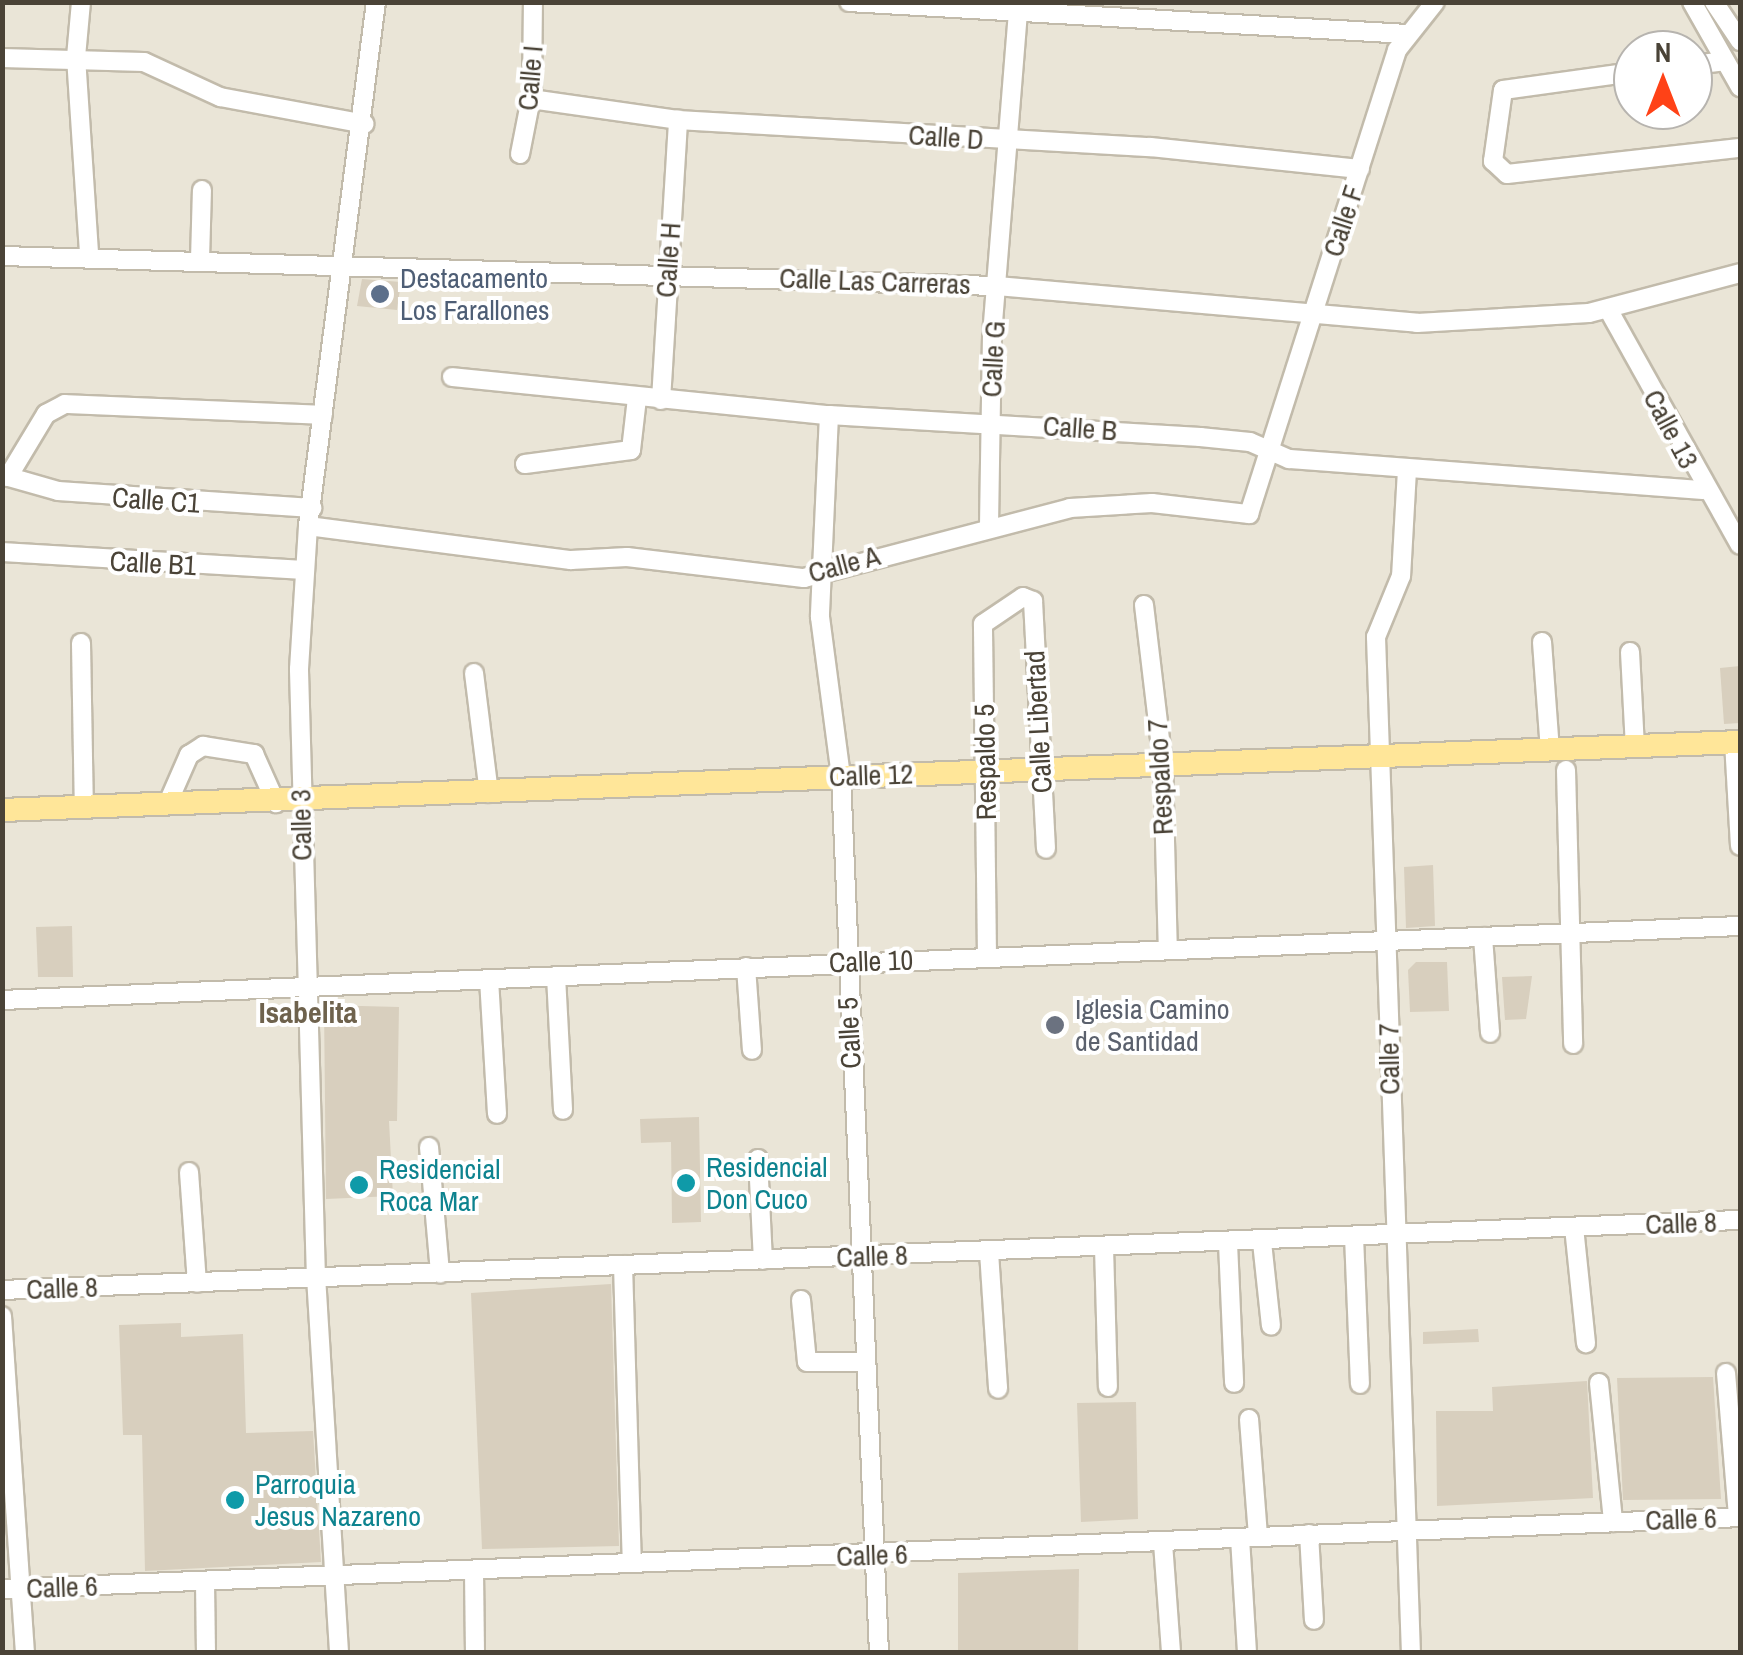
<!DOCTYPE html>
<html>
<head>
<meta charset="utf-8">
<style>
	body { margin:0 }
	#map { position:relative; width:1743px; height:1655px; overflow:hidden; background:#f5f2e9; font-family:"Archivo Narrow",sans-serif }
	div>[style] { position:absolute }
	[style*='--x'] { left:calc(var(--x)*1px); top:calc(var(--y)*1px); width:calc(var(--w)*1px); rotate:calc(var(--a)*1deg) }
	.residential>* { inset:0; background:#eae5d7 }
	.building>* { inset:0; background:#d8cfbe }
	.roads { filter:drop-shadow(2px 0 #c2bbab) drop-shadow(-2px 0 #c2bbab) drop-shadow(0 2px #c2bbab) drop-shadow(0 -2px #c2bbab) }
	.minor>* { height:18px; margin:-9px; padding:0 9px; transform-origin:9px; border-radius:9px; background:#fff }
	.major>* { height:22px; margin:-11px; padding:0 11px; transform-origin:11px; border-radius:11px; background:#ffe699 }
	.dots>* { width:28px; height:28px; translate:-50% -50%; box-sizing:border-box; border:5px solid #fff; border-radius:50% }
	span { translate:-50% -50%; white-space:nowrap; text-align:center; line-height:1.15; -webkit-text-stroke:8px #fff; paint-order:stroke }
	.street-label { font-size:28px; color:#4a4337 }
	.service-label { font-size:28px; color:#4e5e75 }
	.left { translate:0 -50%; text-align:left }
	.worship-label { font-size:28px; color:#5b616d }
	.culture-label { font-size:28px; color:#0d838f }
	.neighbourhood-label { font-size:30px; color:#6e624d; font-weight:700 }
	.frame { position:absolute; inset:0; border:5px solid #4a4337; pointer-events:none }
	.north { position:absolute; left:1613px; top:30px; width:100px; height:100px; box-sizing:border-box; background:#fff; border:2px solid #b7b4af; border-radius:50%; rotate:0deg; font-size:28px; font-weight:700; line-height:40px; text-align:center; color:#4a4337 }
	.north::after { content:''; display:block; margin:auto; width:35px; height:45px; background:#ff4217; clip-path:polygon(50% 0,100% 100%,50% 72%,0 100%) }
</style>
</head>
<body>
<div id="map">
	<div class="residential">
		<div style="clip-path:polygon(evenodd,3px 3px,1740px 3px,1740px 1652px,3px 1652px,3px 3px,1633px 50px,1693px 50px,1693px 110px,1633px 110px,1633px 50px)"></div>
	</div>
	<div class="building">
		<div style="clip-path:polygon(362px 279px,401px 282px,397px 310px,357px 306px)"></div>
		<div style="clip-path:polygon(1740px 666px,1740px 723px,1724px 724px,1720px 668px)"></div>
		<div style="clip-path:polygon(1433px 865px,1435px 926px,1406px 928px,1404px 867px)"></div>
		<div style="clip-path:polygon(72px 926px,73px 977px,38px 977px,36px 927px)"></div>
		<div style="clip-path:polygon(1416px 962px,1447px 962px,1449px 1011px,1410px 1012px,1408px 970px)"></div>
		<div style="clip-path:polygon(1532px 976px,1526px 1019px,1505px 1020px,1502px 977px)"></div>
		<div style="clip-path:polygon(324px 1005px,399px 1007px,397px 1121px,389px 1121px,393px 1196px,326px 1199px)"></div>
		<div style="clip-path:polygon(699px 1117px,701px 1222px,672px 1223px,671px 1142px,641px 1143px,640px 1119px)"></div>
		<div style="clip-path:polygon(611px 1284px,619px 1546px,482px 1549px,471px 1293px)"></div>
		<div style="clip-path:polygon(181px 1323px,181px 1337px,243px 1334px,246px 1433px,313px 1431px,321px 1562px,145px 1571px,142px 1435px,123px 1435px,119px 1325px)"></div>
		<div style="clip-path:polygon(1478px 1329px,1479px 1342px,1423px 1344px,1423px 1332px)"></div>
		<div style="clip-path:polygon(1713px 1377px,1721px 1499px,1623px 1500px,1617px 1378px)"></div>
		<div style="clip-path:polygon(1587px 1381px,1593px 1498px,1437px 1506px,1436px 1411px,1493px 1411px,1492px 1387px)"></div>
		<div style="clip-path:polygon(1136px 1402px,1138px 1519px,1081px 1522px,1077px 1403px)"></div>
		<div style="clip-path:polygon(1079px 1569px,1078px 1652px,958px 1652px,958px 1573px)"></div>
	</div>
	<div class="roads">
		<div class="minor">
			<div style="--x:81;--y:2;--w:55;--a:95.2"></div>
			<div style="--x:76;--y:57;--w:198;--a:86.2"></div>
			<div style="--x:849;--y:2;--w:559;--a:3.28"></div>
			<div style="--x:1692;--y:2;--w:98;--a:60.5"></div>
			<div style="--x:1714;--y:2;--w:47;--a:56.3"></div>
			<div style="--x:2;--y:58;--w:142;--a:1.6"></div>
			<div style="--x:144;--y:62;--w:84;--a:24.7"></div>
			<div style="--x:220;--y:97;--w:147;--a:10.5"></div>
			<div style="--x:1693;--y:65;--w:31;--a:-7"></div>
			<div style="--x:1633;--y:72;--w:131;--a:172.1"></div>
			<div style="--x:1503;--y:90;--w:72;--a:98"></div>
			<div style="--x:1493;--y:161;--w:19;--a:43"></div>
			<div style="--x:1507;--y:174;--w:234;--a:-6.4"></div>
			<div style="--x:531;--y:99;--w:148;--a:8.1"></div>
			<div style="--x:678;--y:120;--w:473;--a:3.3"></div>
			<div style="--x:1150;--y:147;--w:211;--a:6"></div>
			<div style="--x:520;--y:154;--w:62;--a:-78.9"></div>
			<div style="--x:532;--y:93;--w:91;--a:-89.4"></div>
			<div style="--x:2;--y:256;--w:995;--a:1.73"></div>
			<div style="--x:997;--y:286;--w:422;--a:5"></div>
			<div style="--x:1417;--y:323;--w:172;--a:-3.3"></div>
			<div style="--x:1589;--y:313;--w:156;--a:-14.8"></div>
			<div style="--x:200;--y:260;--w:70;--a:-88.4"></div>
			<div style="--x:1608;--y:309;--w:270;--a:60.8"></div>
			<div style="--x:452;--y:377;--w:379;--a:5.8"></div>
			<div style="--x:829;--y:415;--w:372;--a:3.4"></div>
			<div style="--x:1200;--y:437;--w:50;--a:5.7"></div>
			<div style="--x:1250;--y:442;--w:43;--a:23.6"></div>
			<div style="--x:1289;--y:459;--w:416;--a:4.3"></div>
			<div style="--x:661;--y:400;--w:281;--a:-86.5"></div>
			<div style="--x:829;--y:415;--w:202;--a:92.6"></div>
			<div style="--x:820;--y:617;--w:160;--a:82.5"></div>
			<div style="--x:841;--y:776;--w:877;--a:87.52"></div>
			<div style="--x:525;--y:464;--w:107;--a:-7.5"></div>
			<div style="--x:631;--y:450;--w:52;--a:-83.4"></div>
			<div style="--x:1407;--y:470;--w:106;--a:93.2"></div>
			<div style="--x:1401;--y:576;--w:66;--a:112.3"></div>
			<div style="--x:1376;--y:637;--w:1016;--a:88.03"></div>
			<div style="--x:2;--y:475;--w:58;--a:15.9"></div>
			<div style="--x:58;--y:491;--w:255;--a:3.8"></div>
			<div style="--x:8;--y:477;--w:74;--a:-58.9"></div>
			<div style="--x:46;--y:414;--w:21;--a:-28"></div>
			<div style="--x:65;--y:404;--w:258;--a:2.4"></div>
			<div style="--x:308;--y:526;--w:265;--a:7.4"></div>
			<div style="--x:571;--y:560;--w:56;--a:-3.1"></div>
			<div style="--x:627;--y:557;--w:178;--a:6.8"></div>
			<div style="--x:804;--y:578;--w:275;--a:-14.7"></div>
			<div style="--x:1070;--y:508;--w:82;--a:-3.5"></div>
			<div style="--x:1152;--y:503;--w:98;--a:6.5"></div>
			<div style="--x:1249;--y:514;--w:487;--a:-72.3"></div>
			<div style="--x:1397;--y:50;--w:61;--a:-51.6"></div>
			<div style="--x:989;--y:526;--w:191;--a:-89.1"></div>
			<div style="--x:992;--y:335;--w:323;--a:-85.4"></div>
			<div style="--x:2;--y:552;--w:302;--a:3.4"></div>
			<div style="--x:1144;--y:605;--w:160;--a:83.2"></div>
			<div style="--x:1163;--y:764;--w:185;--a:88.5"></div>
			<div style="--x:1542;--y:642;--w:108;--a:85.8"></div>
			<div style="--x:81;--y:643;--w:165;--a:89"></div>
			<div style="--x:1630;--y:652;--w:94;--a:87"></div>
			<div style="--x:474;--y:673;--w:121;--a:82.9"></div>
			<div style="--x:1734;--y:742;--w:104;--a:86.7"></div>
			<div style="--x:1566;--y:770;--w:274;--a:88.5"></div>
			<div style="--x:167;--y:805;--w:55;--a:-66.3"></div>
			<div style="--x:189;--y:755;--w:17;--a:-33"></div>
			<div style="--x:203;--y:746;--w:52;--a:8.9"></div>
			<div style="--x:254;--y:754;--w:54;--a:65.8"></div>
			<div style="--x:1483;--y:937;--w:96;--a:85.8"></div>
			<div style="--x:987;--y:956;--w:332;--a:-90.7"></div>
			<div style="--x:983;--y:624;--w:48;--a:-34"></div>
			<div style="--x:1023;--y:597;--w:11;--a:22"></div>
			<div style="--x:1033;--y:601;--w:248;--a:87"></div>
			<div style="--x:746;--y:967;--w:83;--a:85.9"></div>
			<div style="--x:556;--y:976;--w:134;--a:87"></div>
			<div style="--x:489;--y:979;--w:135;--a:86.6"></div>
			<div style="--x:2;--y:1000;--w:1740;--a:-2.44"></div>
			<div style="--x:429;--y:1147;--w:127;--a:85"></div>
			<div style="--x:758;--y:1159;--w:101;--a:87.2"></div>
			<div style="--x:189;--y:1172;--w:111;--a:85.9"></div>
			<div style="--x:1574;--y:1227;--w:117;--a:84.1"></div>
			<div style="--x:1354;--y:1236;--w:148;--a:87.7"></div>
			<div style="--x:1262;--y:1242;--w:84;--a:83.9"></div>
			<div style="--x:1228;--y:1243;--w:140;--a:87.5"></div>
			<div style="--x:1104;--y:1247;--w:140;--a:88.4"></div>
			<div style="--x:989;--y:1252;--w:137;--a:86.2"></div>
			<div style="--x:623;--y:1265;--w:298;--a:88.3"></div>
			<div style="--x:2;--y:1290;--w:1739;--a:-2.31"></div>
			<div style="--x:801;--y:1300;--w:62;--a:84.5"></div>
			<div style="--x:807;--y:1362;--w:59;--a:0"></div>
			<div style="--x:2;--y:1316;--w:337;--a:86.1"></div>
			<div style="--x:1726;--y:1373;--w:144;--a:85.2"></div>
			<div style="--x:1599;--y:1383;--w:140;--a:84.2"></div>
			<div style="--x:1249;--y:1419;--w:117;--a:85.6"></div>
			<div style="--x:1309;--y:1534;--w:86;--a:86.7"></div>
			<div style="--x:1240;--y:1538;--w:114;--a:86.5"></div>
			<div style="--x:1163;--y:1543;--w:109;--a:85.8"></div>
			<div style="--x:474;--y:1572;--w:80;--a:89.3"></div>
			<div style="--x:205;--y:1582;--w:70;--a:89.2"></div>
			<div style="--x:2;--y:1589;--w:1739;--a:-2.37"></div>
			<div style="--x:339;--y:1652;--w:374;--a:-93.5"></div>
			<div style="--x:316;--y:1279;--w:610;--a:-91.6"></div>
			<div style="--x:299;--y:669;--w:143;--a:-86.4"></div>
			<div style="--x:308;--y:526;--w:528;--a:-82.61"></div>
		</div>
		<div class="major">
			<div style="--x:2;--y:810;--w:1739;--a:-2.24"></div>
		</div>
	</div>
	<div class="dots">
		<div style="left:380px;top:294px;background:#5c6f8a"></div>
		<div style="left:1055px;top:1025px;background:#6b7280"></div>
		<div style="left:686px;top:1183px;background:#0f9aa8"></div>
		<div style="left:359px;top:1185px;background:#0f9aa8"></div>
		<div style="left:235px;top:1500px;background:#0f9aa8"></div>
	</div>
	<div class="street-label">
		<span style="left:530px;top:78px;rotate:-85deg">Calle I</span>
		<span style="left:946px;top:137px;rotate:4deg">Calle D</span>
		<span style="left:1343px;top:221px;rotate:-72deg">Calle F</span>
		<span style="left:668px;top:260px;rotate:-86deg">Calle H</span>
		<span style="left:875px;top:281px;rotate:2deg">Calle Las Carreras</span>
		<span style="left:993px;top:359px;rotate:-87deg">Calle G</span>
		<span style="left:1080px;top:428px;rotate:4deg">Calle B</span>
		<span style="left:1671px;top:429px;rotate:62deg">Calle 13</span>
		<span style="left:156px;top:500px;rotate:4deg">Calle C1</span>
		<span style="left:153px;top:563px;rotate:3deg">Calle B1</span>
		<span style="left:844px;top:564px;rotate:-15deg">Calle A</span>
		<span style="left:1038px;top:722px;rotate:-93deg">Calle Libertad</span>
		<span style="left:985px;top:762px;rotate:-91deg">Respaldo 5</span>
		<span style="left:871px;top:775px;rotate:-2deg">Calle 12</span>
		<span style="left:1160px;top:777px;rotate:-93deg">Respaldo 7</span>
		<span style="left:301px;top:825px;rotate:-91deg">Calle 3</span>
		<span style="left:871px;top:961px;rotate:-2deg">Calle 10</span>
		<span style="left:849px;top:1033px;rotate:-93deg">Calle 5</span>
		<span style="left:1389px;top:1059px;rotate:-91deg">Calle 7</span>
		<span style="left:1681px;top:1223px;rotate:-2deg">Calle 8</span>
		<span style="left:872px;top:1256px;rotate:-2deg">Calle 8</span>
		<span style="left:62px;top:1288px;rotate:-2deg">Calle 8</span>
		<span style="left:1681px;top:1519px;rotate:-2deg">Calle 6</span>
		<span style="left:872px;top:1555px;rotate:-2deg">Calle 6</span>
		<span style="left:62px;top:1587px;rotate:-2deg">Calle 6</span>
	</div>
	<div class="service-label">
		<span class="left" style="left:400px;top:294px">Destacamento<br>Los Farallones</span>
	</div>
	<div class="worship-label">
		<span class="left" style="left:1075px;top:1025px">Iglesia Camino<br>de Santidad</span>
	</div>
	<div class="culture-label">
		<span class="left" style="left:706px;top:1183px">Residencial<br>Don Cuco</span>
		<span class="left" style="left:379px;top:1185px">Residencial<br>Roca Mar</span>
		<span class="left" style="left:255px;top:1500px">Parroquia<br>Jesus Nazareno</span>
	</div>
	<div class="neighbourhood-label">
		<span style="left:308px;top:1012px">Isabelita</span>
	</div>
	<div class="frame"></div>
	<div class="north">N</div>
</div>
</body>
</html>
